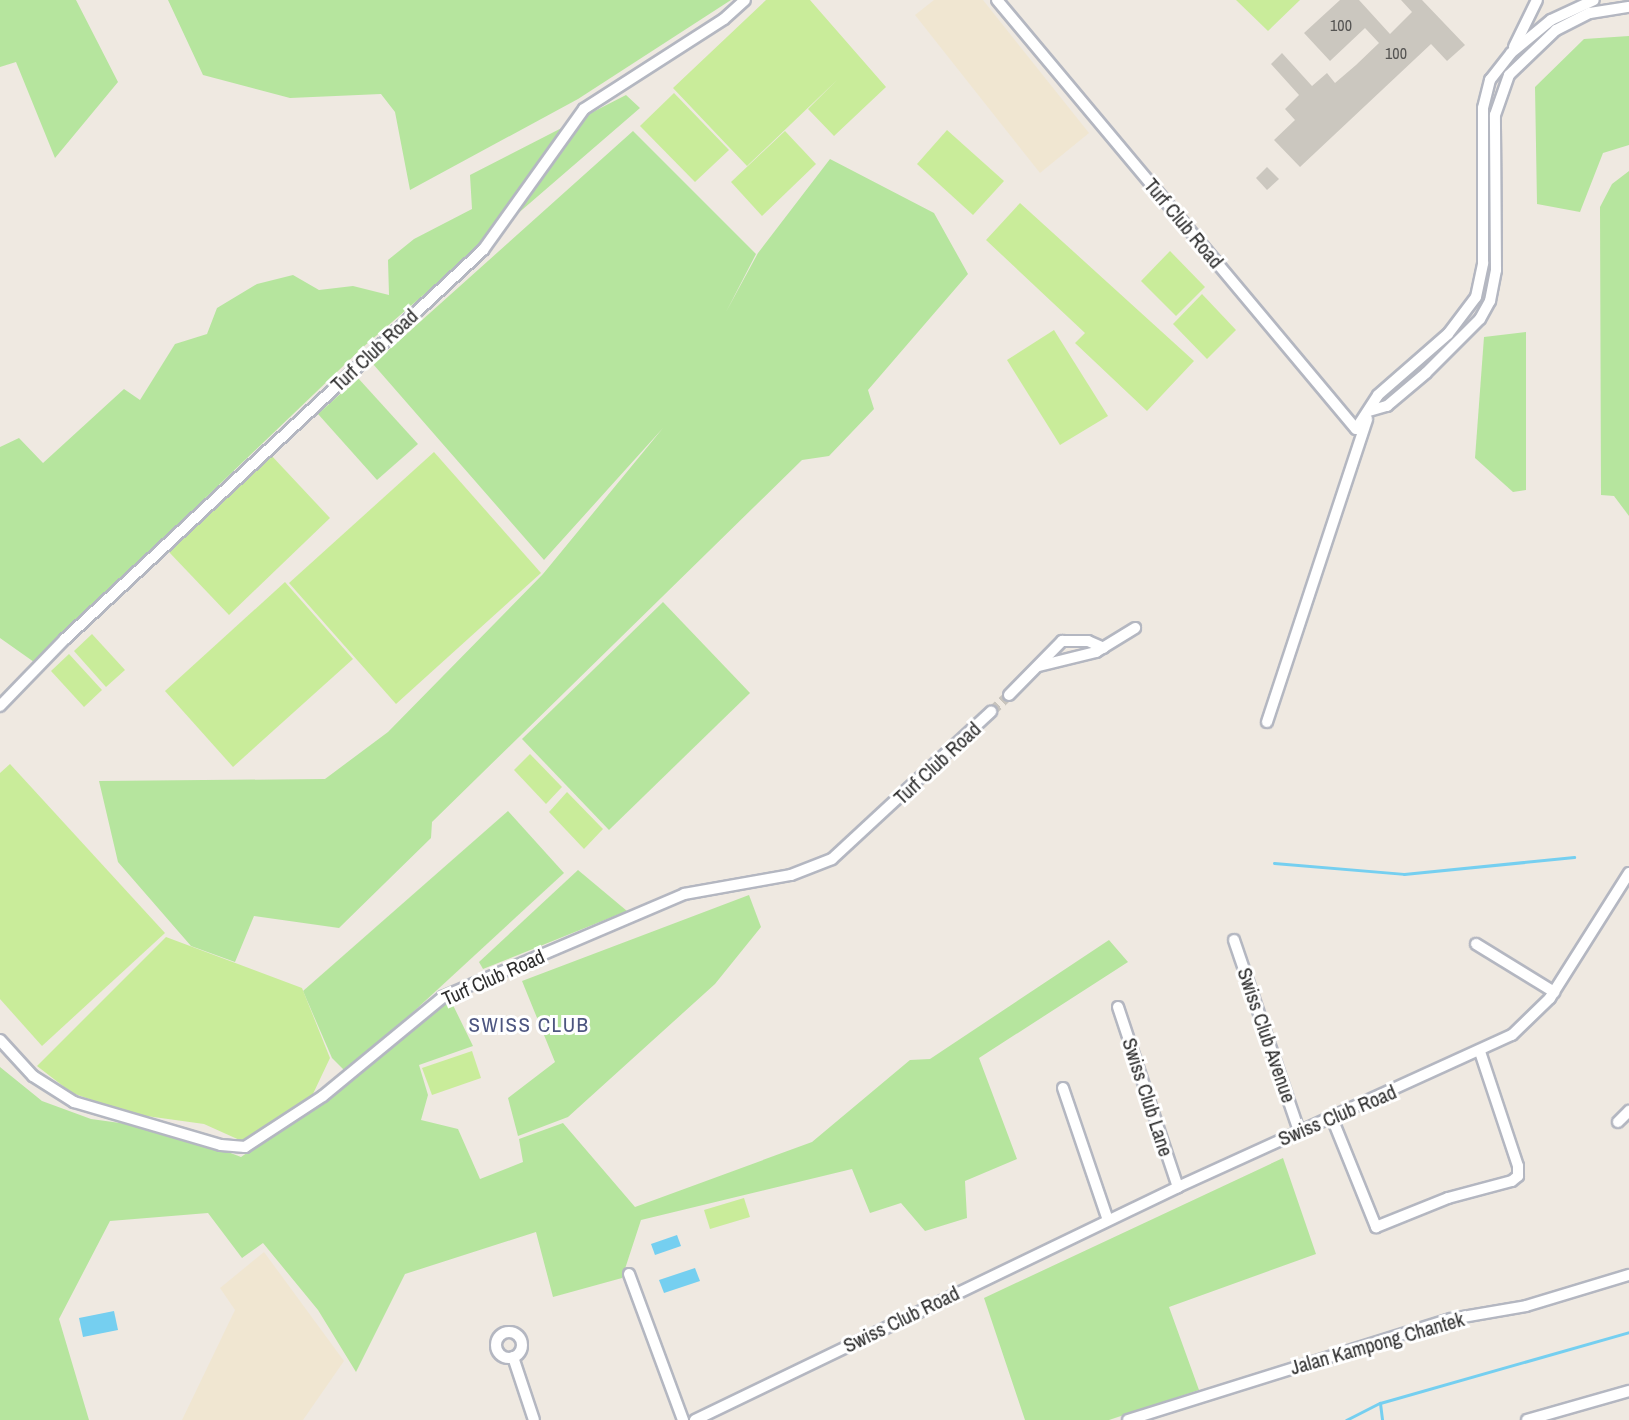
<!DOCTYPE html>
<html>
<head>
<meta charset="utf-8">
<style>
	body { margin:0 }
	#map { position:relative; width:1629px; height:1420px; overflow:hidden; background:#efe9e1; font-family:"Archivo Narrow",sans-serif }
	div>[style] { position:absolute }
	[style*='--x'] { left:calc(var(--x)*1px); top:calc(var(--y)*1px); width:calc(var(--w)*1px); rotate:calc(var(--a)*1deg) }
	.education>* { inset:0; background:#f0e6d1 }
	.green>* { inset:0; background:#b6e59e }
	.pitch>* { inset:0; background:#c9ec9a }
	.water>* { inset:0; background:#75cff0 }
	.stream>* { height:3px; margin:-1.5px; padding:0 1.5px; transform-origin:1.5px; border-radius:1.5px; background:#75cff0 }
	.building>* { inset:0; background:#cbc7bf }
	.street-tunnel>* { height:10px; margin-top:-5px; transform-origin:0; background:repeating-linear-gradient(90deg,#c8c4bd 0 10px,transparent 0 15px) }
	.roads { filter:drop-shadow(2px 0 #b4b7c1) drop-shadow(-2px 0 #b4b7c1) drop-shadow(0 2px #b4b7c1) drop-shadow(0 -2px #b4b7c1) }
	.street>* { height:10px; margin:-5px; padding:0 5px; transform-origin:5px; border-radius:5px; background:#fff }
	.street>.ring { margin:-5px; padding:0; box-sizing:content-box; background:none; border:10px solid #fff; border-radius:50% }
	span { translate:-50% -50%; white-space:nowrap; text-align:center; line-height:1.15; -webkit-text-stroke:6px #fff; paint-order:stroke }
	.number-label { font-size:16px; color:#555452 }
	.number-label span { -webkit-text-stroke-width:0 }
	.street-label { font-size:20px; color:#2e2e2e }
	.neighbourhood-label { font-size:21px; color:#4d5680; letter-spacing:1.5px }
</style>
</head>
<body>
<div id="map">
	<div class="education">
		<div style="clip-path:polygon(934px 0,983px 0,1089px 133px,1040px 173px,915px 15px)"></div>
		<div style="clip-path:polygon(264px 1252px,344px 1361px,303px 1420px,182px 1420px,235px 1310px,220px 1288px)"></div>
	</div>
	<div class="green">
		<div style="clip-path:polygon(0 0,76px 0,118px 82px,55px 158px,16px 62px,0 67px)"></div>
		<div style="clip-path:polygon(168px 0,731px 0,578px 99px,410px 190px,395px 112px,381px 94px,290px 98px,203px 75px)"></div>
		<div style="clip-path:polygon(1629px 36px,1629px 145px,1603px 153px,1580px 212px,1537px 204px,1535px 87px,1584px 39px)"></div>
		<div style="clip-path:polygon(626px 95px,640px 108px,362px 348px,34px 662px,0 638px,0 447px,19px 438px,43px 463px,124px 389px,140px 400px,175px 344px,207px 334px,217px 308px,257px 284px,293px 275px,319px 290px,353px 286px,389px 295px,388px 260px,414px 239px,472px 209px,470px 175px)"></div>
		<div style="clip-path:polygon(633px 131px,756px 254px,726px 312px,758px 253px,830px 159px,934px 213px,968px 274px,868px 390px,874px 409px,829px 456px,802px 460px,432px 822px,431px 838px,339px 928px,254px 916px,235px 962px,191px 946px,118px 862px,99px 781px,325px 779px,388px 732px,543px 574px,663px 428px,544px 560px,373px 364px)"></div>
		<div style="clip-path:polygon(1629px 171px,1629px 516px,1614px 496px,1601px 495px,1600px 207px,1612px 184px)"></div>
		<div style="clip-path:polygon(1526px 332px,1526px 490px,1513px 492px,1475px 458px,1484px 337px)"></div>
		<div style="clip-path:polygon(358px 378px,418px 444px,377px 480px,318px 414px)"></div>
		<div style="clip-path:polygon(663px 602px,750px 693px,609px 830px,522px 739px)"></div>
		<div style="clip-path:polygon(508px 811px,564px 873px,347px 1073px,332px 1058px,303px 991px)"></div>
		<div style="clip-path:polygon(578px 870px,627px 911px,483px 969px,479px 962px)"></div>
		<div style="clip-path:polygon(749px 895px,761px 927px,715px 984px,568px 1117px,518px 1136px,508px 1098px,555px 1062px,522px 981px)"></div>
		<div style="clip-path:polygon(1109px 940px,1128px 962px,979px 1058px,1017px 1159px,965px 1181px,967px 1218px,925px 1231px,901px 1203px,870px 1213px,852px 1169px,641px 1220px,622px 1278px,553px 1297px,536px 1232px,405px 1274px,356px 1372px,318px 1310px,263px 1243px,242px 1258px,208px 1213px,110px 1221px,59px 1319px,89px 1420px,0 1420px,0 1067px,42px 1101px,91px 1119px,171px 1130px,241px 1157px,310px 1110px,416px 1021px,450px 999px,473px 1046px,419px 1065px,428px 1095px,421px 1120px,458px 1129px,480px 1179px,523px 1162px,519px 1139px,563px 1123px,635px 1207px,812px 1142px,910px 1060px,930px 1059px)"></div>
		<div style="clip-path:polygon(1283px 1158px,1316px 1254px,1169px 1307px,1199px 1390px,1109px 1420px,1025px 1420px,984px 1298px)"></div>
	</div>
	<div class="pitch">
		<div style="clip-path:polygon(766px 0,810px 0,886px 87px,834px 136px,808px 109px,837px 80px,747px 166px,673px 88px)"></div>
		<div style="clip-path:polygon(1236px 0,1300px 0,1268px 31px)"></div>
		<div style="clip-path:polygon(674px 93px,729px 150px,695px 182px,640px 126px)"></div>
		<div style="clip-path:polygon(947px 130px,1004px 181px,973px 215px,917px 164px)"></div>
		<div style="clip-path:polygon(785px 131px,816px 164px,762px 216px,731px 182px)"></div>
		<div style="clip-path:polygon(1020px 203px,1194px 361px,1147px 411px,1075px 343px,1085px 333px,986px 240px)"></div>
		<div style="clip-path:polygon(1170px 251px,1205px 287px,1176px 316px,1141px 281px)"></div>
		<div style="clip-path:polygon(1202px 294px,1236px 330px,1207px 359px,1173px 324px)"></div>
		<div style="clip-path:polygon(1054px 330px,1108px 416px,1060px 445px,1007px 360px)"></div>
		<div style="clip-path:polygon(434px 452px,541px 573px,396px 704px,289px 583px)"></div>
		<div style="clip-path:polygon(270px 454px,330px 518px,229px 615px,168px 551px)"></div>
		<div style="clip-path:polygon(285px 582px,353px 659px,233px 767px,165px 691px)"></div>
		<div style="clip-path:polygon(92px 634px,125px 670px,106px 687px,74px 651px)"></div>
		<div style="clip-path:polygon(69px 654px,102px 690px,84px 707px,51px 671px)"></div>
		<div style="clip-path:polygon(530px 754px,562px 787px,546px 804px,514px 770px)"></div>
		<div style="clip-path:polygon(10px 764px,165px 933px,42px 1046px,0 999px,0 773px)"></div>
		<div style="clip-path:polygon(567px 792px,603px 829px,584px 849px,549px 812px)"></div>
		<div style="clip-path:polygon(166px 937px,302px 988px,330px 1058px,312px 1096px,244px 1142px,204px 1124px,132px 1114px,72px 1093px,37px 1066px)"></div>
		<div style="clip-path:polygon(472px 1051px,481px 1078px,432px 1095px,422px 1068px)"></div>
		<div style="clip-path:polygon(744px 1198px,750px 1217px,710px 1229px,704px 1210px)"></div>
	</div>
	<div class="water">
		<div style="clip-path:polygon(677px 1235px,681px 1246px,655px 1255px,651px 1244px)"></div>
		<div style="clip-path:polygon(695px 1268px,700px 1281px,664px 1293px,659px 1280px)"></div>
		<div style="clip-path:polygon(114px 1311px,118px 1330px,83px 1337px,79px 1318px)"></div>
	</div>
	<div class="stream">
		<div style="--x:1274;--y:863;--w:130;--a:4.8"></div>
		<div style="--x:1404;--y:874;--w:171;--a:-5.7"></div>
		<div style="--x:1380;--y:1403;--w:17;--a:83"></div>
		<div style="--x:1346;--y:1420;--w:38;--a:-27"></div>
		<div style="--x:1380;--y:1403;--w:259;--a:-15.9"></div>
	</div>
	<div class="building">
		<div style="clip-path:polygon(1340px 0,1359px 0,1390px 34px,1412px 12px,1401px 0,1422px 0,1465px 45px,1447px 61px,1431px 44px,1300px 167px,1274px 140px,1295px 120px,1285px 109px,1299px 95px,1271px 64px,1282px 53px,1312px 86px,1327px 73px,1335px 83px,1356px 65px,1379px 43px,1365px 28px,1330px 61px,1304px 33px)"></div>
		<div style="clip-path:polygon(1267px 167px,1279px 179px,1267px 190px,1256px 178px)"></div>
	</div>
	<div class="street-tunnel">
		<div style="--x:991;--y:712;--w:25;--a:-43"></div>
	</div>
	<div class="roads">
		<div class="street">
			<div style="--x:997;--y:0;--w:559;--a:50.08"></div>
			<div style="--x:1356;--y:429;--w:40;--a:-57.1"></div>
			<div style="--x:1378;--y:395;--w:93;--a:-41.1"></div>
			<div style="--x:1448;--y:334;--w:46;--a:-52.9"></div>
			<div style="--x:1476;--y:297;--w:35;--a:-78"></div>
			<div style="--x:1483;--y:263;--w:155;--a:-90"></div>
			<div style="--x:1483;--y:108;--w:29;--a:-76"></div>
			<div style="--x:1490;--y:80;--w:34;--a:-52"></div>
			<div style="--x:1511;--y:53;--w:52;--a:-39.5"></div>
			<div style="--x:1551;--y:20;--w:47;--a:-24.9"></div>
			<div style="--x:1514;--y:47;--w:52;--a:-63.9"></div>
			<div style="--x:1369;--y:411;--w:19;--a:-16"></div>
			<div style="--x:1387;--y:406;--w:51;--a:-40.2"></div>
			<div style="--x:1426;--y:373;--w:76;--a:-45"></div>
			<div style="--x:1480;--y:319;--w:21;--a:-61"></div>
			<div style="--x:1490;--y:301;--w:32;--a:-79"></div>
			<div style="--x:1496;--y:270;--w:155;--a:-90.4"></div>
			<div style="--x:1495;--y:115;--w:42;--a:-70.7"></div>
			<div style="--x:1509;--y:75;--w:65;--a:-43.8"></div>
			<div style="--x:1556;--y:30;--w:38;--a:-27"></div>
			<div style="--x:1590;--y:13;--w:39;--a:-9"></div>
			<div style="--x:1039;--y:666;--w:59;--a:-13.8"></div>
			<div style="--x:1096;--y:652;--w:46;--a:-31.6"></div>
			<div style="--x:1009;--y:695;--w:76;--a:-45.5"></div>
			<div style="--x:1062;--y:641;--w:26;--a:0"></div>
			<div style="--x:1088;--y:641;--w:17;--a:24"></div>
			<div style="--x:0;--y:706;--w:93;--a:-45.9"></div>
			<div style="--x:65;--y:639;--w:571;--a:-42.94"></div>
			<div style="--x:483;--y:250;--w:173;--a:-54.4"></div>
			<div style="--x:584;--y:109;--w:166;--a:-32.7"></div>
			<div style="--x:724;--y:19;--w:28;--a:-42"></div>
			<div style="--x:1267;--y:722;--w:319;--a:-71.7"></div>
			<div style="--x:1234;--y:940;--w:202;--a:71.2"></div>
			<div style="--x:1476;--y:944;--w:92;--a:31.6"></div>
			<div style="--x:1118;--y:1007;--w:190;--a:71.6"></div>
			<div style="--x:0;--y:1040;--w:49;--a:47.5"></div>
			<div style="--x:33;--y:1076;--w:49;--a:32.4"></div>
			<div style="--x:74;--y:1102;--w:153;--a:16.3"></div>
			<div style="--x:221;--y:1145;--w:24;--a:5"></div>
			<div style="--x:245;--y:1147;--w:93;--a:-33.2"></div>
			<div style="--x:323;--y:1096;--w:156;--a:-39.5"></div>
			<div style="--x:443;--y:997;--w:262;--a:-23.1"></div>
			<div style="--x:684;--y:894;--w:109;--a:-10.1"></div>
			<div style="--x:791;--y:875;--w:44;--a:-21.3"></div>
			<div style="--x:832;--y:859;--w:217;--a:-42.8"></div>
			<div style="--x:1063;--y:1088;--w:139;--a:71.2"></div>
			<div style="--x:1332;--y:1118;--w:118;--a:68"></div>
			<div style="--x:1376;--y:1227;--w:78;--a:-21.9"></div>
			<div style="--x:1448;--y:1198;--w:66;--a:-14.9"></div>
			<div style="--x:1512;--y:1181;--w:8;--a:-40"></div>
			<div style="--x:1518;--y:1176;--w:10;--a:-90"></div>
			<div style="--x:1518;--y:1166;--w:120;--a:-108.4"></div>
			<div style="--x:1618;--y:1122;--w:16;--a:-45"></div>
			<div style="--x:629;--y:1274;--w:156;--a:69.7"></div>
			<div class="ring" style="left:496px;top:1332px;width:16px;height:16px"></div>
			<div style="--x:513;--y:1357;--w:66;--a:71.6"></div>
			<div style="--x:695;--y:1420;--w:536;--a:-25.75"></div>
			<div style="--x:1178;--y:1187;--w:367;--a:-24.5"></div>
			<div style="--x:1512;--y:1035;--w:53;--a:-44.2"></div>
			<div style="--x:1550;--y:998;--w:148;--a:-57.7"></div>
			<div style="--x:1128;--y:1420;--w:338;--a:-17.4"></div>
			<div style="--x:1451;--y:1319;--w:76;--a:-9.8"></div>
			<div style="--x:1526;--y:1306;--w:108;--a:-16.8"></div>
			<div style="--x:1527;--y:1420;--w:106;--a:-15.9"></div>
		</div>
	</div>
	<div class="number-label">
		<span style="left:1341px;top:25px">100</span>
		<span style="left:1396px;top:53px">100</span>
	</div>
	<div class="street-label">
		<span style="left:1184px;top:223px;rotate:50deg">Turf Club Road</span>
		<span style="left:374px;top:350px;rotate:-43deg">Turf Club Road</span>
		<span style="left:937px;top:763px;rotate:-43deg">Turf Club Road</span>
		<span style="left:493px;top:977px;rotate:-24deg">Turf Club Road</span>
		<span style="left:1267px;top:1035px;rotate:71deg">Swiss Club Avenue</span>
		<span style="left:1148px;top:1097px;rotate:72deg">Swiss Club Lane</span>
		<span style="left:1337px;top:1115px;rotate:-23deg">Swiss Club Road</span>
		<span style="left:901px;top:1319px;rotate:-26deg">Swiss Club Road</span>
		<span style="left:1377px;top:1343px;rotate:-16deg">Jalan Kampong Chantek</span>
	</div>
	<div class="neighbourhood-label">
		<span style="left:529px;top:1025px">SWISS CLUB</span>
	</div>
</div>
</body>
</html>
